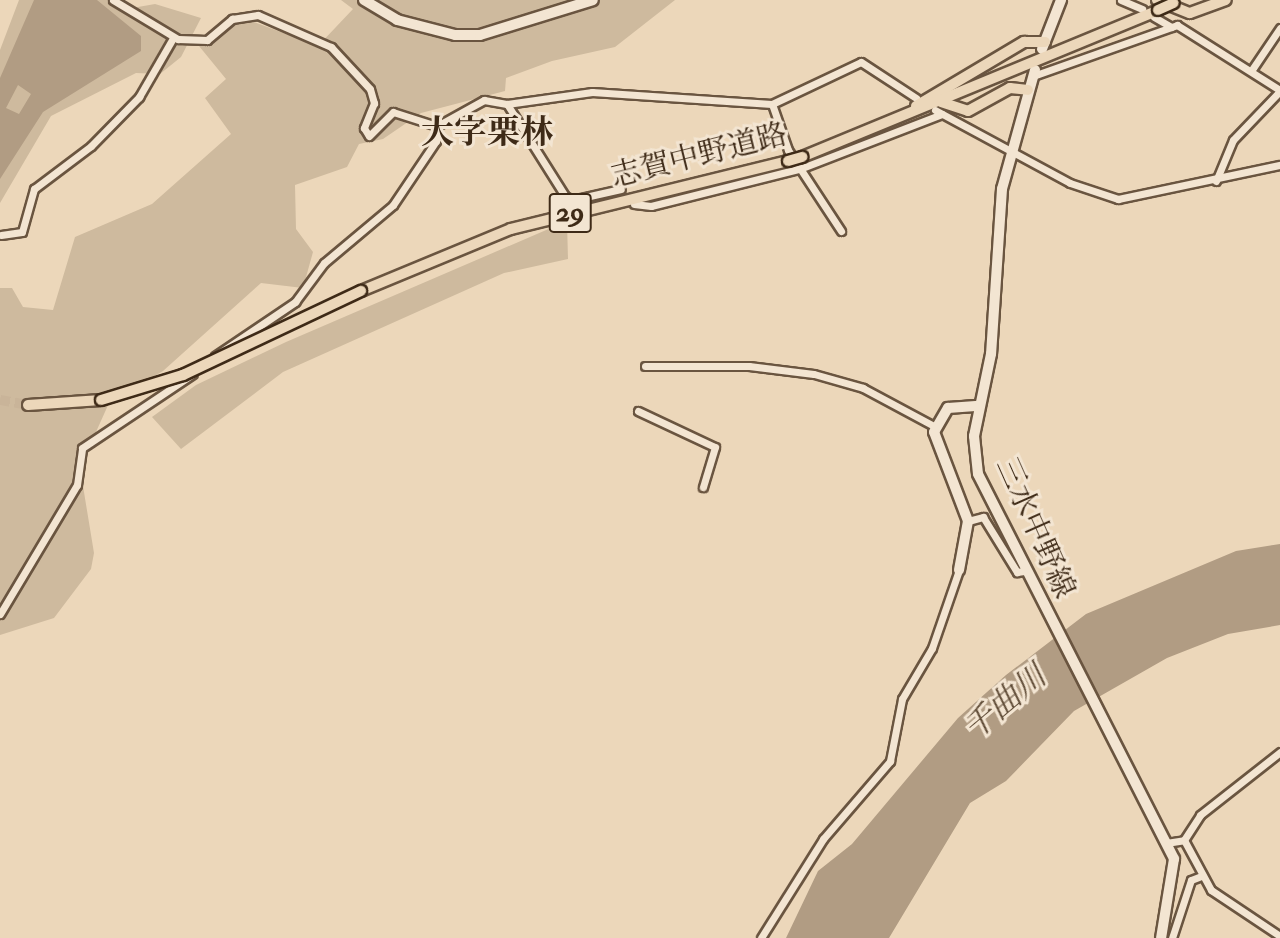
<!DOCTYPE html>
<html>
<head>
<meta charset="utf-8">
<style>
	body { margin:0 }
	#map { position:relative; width:1280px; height:938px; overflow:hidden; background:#ecd7ba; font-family:"IM FELL Double Pica","Noto Serif JP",serif }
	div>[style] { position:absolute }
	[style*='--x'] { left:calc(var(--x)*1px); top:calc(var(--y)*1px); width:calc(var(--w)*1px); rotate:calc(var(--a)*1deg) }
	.green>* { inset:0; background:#ceba9e }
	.water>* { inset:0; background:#b19c83 }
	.stream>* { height:2px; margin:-1px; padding:0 1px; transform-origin:1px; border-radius:1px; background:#b19c83 }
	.primary-tunnel>* { height:10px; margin-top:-5px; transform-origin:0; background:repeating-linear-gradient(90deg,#c9b499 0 10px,transparent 0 15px) }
	.roads { filter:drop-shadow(2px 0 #6a5540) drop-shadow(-2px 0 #6a5540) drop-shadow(0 2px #6a5540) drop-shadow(0 -2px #6a5540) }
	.street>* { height:7px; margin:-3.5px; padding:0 3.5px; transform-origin:3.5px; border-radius:3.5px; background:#f3e5d2 }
	.secondary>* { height:10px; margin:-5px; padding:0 5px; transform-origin:5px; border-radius:5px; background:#f3e5d2 }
	.primary>* { height:10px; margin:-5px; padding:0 5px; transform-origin:5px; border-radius:5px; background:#ecd7ba }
	.bridges { filter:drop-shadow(2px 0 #3e2a17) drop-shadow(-2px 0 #3e2a17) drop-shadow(0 2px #3e2a17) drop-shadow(0 -2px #3e2a17) }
	.primary-bridge>* { height:10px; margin:-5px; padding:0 5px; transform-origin:5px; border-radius:5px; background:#ecd7ba }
	span { translate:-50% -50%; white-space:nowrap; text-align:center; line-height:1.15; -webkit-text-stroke:6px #f3e5d2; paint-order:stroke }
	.shield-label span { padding:2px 5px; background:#f3e5d2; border:2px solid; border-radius:5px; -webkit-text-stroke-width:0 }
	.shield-label { font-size:28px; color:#3e2a17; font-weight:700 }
	.street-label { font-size:30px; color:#3e2a17 }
	.water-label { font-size:32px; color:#604c37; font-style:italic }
	.quarter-label { font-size:33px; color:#3e2a17; font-weight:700 }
</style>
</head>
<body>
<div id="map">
	<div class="green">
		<div style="clip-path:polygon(19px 0,110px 0,121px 10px,155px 4px,201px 18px,181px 57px,160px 74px,136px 73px,51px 116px,0 203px,0 50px)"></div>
		<div style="clip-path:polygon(341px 0,675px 0,615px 47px,552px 61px,506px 78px,505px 91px,421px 113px,383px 139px,359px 144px,347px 167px,295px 185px,296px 229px,313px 252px,303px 288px,261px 283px,163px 371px,109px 403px,87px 452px,82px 480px,94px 553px,91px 569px,54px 618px,0 635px,0 288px,12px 288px,23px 307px,53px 310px,75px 237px,152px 204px,231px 134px,205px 98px,226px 79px,199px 46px,246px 19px,318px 46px,353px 9px)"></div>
		<div style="clip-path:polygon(567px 221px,568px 259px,504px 273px,283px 372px,181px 449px,152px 417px,196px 385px,286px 342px)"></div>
	</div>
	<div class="water">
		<div style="clip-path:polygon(evenodd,34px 0,97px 0,141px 36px,141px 51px,43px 112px,0 179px,0 78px,34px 0,18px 85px,31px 94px,19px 114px,6px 108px,18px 85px)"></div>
		<div style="clip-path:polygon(1280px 544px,1280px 625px,1228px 634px,1167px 658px,1074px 711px,1006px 781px,970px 803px,889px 938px,786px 938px,818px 871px,852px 844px,958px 718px,1006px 675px,1086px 614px,1236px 551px)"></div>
	</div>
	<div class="stream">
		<div style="--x:1233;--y:65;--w:50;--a:32.7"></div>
	</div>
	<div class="primary-tunnel">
		<div style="--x:0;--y:400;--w:28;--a:10"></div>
	</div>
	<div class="roads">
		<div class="street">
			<div style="--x:113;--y:0;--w:76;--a:31"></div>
			<div style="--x:178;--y:39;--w:29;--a:2"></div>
			<div style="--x:207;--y:40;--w:33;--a:-40"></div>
			<div style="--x:232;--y:19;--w:26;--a:-9"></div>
			<div style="--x:258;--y:15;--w:80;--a:23.7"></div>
			<div style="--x:331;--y:47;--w:57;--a:47.1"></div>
			<div style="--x:370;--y:89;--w:15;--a:74"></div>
			<div style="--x:374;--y:103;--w:27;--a:112"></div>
			<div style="--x:364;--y:128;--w:9;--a:58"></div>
			<div style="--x:369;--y:136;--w:34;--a:-45"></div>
			<div style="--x:393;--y:112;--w:46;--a:17.7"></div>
			<div style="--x:437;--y:126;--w:54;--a:-29"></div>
			<div style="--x:484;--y:100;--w:23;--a:10"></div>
			<div style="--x:507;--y:104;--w:86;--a:-8"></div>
			<div style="--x:592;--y:92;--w:180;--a:3.8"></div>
			<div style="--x:772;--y:104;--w:98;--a:-25.3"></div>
			<div style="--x:861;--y:62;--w:66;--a:33.2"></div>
			<div style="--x:1121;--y:0;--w:23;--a:23"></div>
			<div style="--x:1154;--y:17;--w:20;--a:30"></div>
			<div style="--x:1251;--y:71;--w:52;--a:-56"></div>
			<div style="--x:1033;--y:76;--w:153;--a:-19.5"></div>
			<div style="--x:1177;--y:25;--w:122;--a:32.3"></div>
			<div style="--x:507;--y:104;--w:109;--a:57.8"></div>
			<div style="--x:565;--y:196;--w:8;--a:30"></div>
			<div style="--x:572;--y:200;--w:50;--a:-12.7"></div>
			<div style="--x:772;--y:104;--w:49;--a:70.8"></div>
			<div style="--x:788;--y:150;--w:97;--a:56.8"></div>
			<div style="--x:935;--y:110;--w:153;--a:28.4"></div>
			<div style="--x:1070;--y:183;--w:51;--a:18.4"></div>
			<div style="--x:1118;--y:199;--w:166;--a:-11.9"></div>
			<div style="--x:1216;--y:181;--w:44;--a:-67.5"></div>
			<div style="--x:1233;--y:140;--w:68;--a:-46.2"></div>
			<div style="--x:634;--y:204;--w:17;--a:7"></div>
			<div style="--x:651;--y:206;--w:156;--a:-14.1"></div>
			<div style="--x:802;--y:168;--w:150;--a:-21.1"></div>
			<div style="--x:1;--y:235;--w:21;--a:-8"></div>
			<div style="--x:22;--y:232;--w:45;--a:-74.4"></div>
			<div style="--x:34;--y:189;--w:71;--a:-37"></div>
			<div style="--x:91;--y:146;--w:69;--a:-45.6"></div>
			<div style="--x:139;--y:97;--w:68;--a:-60"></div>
			<div style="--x:215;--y:356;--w:97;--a:-34"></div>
			<div style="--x:295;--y:302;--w:49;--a:-53.4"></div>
			<div style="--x:324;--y:263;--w:90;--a:-40"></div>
			<div style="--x:393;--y:205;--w:77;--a:-56.1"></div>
			<div style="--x:436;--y:141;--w:15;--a:-86"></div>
			<div style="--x:645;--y:366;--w:104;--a:0"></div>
			<div style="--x:749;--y:366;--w:65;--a:7"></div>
			<div style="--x:814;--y:374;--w:51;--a:15.9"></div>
			<div style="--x:863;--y:388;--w:81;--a:28.2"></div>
			<div style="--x:638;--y:411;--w:85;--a:25.1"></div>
			<div style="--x:715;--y:447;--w:42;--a:106.7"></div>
			<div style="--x:968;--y:521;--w:16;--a:-15"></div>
			<div style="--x:983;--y:517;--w:65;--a:58.3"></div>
			<div style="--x:1017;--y:572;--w:7;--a:-8"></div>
			<div style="--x:0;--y:614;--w:150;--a:-59.2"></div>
			<div style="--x:77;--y:485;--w:37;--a:-82"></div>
			<div style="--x:82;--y:448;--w:133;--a:-33.7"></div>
			<div style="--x:1184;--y:840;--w:30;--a:-57"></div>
			<div style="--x:1200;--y:815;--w:102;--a:-38.2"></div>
			<div style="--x:1166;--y:843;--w:18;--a:-9"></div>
			<div style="--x:1184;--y:840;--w:57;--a:61.6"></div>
			<div style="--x:1211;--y:890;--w:83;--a:33.7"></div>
			<div style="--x:761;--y:938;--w:117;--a:-57.9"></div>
			<div style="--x:823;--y:839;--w:103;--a:-49.3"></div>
			<div style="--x:890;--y:761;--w:63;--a:-79"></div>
			<div style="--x:902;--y:699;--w:59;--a:-59.5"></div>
			<div style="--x:932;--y:648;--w:83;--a:-70.9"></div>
			<div style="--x:1172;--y:938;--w:61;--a:-71.9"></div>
			<div style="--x:1191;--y:880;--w:9;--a:-21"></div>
		</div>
		<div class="secondary">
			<div style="--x:364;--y:0;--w:39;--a:31"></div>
			<div style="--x:397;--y:20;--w:60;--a:14.5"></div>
			<div style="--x:455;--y:35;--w:25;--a:0"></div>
			<div style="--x:480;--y:35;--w:118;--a:-17.2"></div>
			<div style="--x:1042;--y:49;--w:53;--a:-68.8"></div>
			<div style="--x:1035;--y:70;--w:123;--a:105.5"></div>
			<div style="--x:1002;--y:189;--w:165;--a:93.8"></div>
			<div style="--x:991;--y:354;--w:84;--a:101.7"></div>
			<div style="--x:974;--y:436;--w:38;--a:84"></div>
			<div style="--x:978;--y:474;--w:432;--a:63"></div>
			<div style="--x:1174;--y:859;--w:80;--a:99.3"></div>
			<div style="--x:959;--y:570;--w:50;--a:-79.6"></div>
			<div style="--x:968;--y:521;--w:95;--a:-110.9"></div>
			<div style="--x:934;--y:432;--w:28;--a:-60"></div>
			<div style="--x:948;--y:408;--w:31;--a:-4"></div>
		</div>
		<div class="primary">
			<div style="--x:1157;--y:0;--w:35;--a:22"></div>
			<div style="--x:1190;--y:13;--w:38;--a:-20"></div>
			<div style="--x:941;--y:102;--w:28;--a:18"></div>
			<div style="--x:968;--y:111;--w:48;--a:-28.7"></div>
			<div style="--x:1010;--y:88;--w:18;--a:6"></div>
			<div style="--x:916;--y:106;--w:126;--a:-30.7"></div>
			<div style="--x:1024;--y:42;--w:21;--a:0"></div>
			<div style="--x:802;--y:157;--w:385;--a:-22.4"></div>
			<div style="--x:361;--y:291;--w:162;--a:-22.5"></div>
			<div style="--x:511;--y:229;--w:285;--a:-13.8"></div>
			<div style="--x:28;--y:405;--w:73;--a:-3.9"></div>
		</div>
	</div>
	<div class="bridges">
		<div class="primary-bridge">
			<div style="--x:1158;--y:10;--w:17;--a:-24"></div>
			<div style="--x:788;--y:161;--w:15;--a:-16"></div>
			<div style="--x:101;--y:400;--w:86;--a:-17"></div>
			<div style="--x:183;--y:375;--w:197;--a:-25.3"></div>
		</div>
	</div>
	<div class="shield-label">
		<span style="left:570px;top:213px">29</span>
	</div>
	<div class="street-label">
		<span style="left:699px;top:156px;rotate:-14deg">志賀中野道路</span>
		<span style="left:1035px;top:528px;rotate:66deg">三水中野線</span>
	</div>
	<div class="water-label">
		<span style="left:1005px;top:703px;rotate:-40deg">千曲川</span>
	</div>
	<div class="quarter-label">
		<span style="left:487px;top:133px">大字栗林</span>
	</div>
</div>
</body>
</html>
